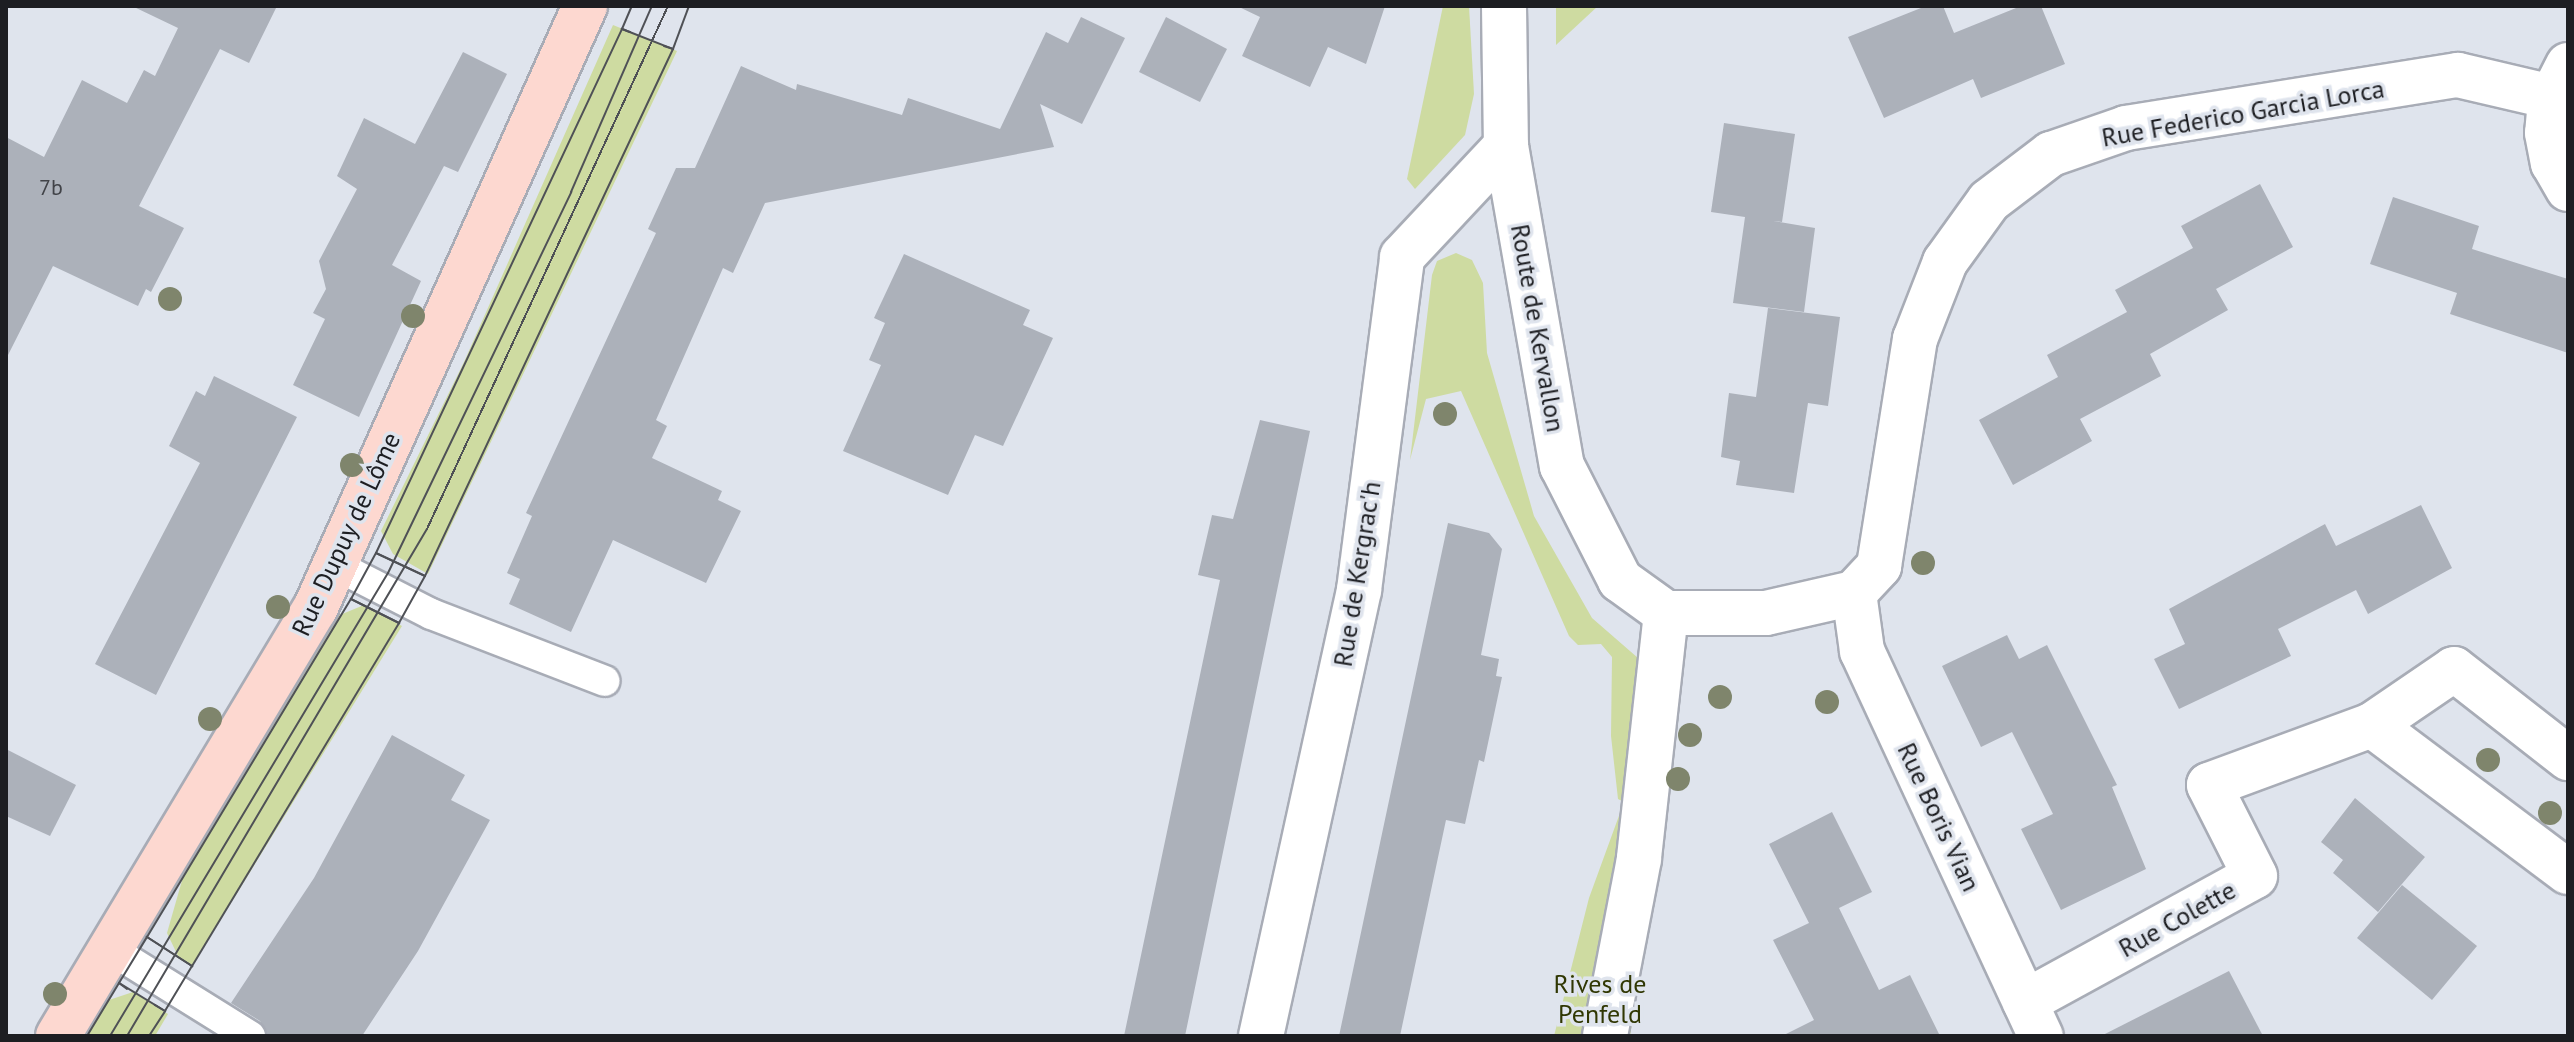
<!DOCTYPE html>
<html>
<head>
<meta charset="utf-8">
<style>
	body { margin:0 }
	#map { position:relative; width:2574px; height:1042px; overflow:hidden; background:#dfe4ed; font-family:"PT Sans",sans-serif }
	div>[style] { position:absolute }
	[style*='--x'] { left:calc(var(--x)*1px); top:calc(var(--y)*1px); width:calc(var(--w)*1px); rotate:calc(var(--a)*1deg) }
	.green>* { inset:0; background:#cedba1 }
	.building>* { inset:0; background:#acb1ba }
	.roads { filter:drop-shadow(2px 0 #a8acb6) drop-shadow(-2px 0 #a8acb6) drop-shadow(0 2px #a8acb6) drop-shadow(0 -2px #a8acb6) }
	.service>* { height:30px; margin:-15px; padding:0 15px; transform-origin:15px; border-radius:15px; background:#fff }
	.minor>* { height:44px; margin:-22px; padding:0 22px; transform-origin:22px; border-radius:22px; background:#fff }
	.secondary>* { height:44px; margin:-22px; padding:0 22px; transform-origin:22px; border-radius:22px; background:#fdd8d0 }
	.tram>* { height:2px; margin:-1px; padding:0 1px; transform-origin:1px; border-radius:1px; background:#4f5156 }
	.trees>* { width:24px; height:24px; margin:-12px; border-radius:50%; background:#7f856c }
	span { translate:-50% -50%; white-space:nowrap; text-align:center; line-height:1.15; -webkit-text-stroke:7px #dfe4ed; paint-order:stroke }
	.number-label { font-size:22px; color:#414348 }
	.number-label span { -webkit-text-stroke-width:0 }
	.street-label { font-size:26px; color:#1d1e22 }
	.park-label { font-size:26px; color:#303703 }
	.frame { position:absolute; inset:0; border:8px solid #1d1e22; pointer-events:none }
</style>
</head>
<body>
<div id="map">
	<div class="green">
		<div style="clip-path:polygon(1443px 6px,1469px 6px,1474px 94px,1465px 135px,1415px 189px,1407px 179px)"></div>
		<div style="clip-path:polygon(1556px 6px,1598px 6px,1556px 45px)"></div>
		<div style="clip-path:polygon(613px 25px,677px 51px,428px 574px,393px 554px,381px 531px,464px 362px)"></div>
		<div style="clip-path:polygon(1456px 253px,1472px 260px,1483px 283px,1487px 353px,1534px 516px,1592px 618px,1638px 658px,1627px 802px,1667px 814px,1630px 1036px,1554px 1036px,1589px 898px,1624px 802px,1618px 799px,1611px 736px,1612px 657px,1601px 644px,1578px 645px,1569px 636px,1461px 391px,1426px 399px,1410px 460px,1432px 275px,1437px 261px)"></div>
		<div style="clip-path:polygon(364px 605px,402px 626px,192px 966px,178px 956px,167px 933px,189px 856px,335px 617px)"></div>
		<div style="clip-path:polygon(133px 992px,168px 1014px,155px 1036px,81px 1036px,103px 1002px)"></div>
	</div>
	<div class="building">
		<div style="clip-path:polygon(132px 6px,277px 6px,249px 63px,220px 49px,139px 206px,184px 228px,151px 292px,146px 289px,138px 306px,53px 266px,6px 359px,6px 137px,44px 157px,82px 80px,127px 103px,144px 70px,155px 76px,178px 28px)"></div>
		<div style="clip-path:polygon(1237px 6px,1385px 6px,1366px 64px,1328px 47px,1310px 87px,1242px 56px,1260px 17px)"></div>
		<div style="clip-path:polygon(1926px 6px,1943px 6px,1954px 33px,2021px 6px,2041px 6px,2065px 64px,1981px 98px,1973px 79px,1884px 118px,1848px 37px)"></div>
		<div style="clip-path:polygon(1081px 17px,1125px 38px,1082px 124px,1040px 104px,1054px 147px,765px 203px,733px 273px,723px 268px,656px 420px,667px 426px,652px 458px,722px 491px,718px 500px,741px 511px,706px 583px,613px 540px,571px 632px,509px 604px,520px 579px,507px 573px,532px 516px,526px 513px,656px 233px,648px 229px,676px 168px,695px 168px,741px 66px,796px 90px,797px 84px,902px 115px,908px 98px,1000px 129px,1046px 32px,1068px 43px)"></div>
		<div style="clip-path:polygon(1166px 17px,1227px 49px,1200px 102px,1139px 72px)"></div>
		<div style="clip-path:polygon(463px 52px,507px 74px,458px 172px,444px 166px,392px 265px,421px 281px,359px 417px,293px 385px,325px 319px,313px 313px,326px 289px,319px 261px,357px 189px,337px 176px,364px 118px,415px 144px)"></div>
		<div style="clip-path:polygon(1724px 123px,1795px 134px,1782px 222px,1773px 221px,1815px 228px,1804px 312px,1733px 303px,1745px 217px,1711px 212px)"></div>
		<div style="clip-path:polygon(2260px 184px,2293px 247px,2216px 289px,2228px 310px,2150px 354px,2161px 376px,2080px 419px,2092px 441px,2013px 485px,1979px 420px,2058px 377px,2047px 355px,2127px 312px,2115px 290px,2193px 248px,2181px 226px)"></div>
		<div style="clip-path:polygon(2393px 197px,2479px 226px,2472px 249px,2568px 279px,2568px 353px,2450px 314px,2457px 293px,2370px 264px)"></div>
		<div style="clip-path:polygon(904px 254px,1030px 310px,1023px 325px,1053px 338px,1003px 446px,975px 435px,948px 495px,843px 451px,881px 365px,869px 360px,885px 323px,874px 318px)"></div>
		<div style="clip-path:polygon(1768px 308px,1840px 317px,1828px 406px,1808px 403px,1794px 493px,1736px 485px,1740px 461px,1721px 457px,1729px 393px,1756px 397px)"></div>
		<div style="clip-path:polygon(214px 376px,297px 417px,156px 695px,95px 664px,200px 463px,169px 446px,196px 391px,205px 396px)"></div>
		<div style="clip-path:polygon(1260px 420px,1310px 431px,1185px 1036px,1124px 1036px,1220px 580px,1198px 575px,1212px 515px,1233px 519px)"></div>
		<div style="clip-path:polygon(2421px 505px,2452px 568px,2368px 614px,2356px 590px,2278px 629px,2291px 656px,2179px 709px,2154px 659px,2185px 644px,2169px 609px,2325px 524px,2336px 546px)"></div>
		<div style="clip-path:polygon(1448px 523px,1489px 533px,1502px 549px,1481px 655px,1499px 659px,1496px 676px,1502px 677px,1484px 762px,1479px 760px,1465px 824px,1446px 820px,1400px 1036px,1339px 1036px)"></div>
		<div style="clip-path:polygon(2007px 635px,2019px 659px,2047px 645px,2117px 785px,2112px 787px,2146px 869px,2061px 910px,2021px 829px,2053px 814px,2012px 732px,1981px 747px,1942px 666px)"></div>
		<div style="clip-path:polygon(392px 735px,465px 775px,451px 800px,490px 820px,418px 951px,362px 1036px,268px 1036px,260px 1021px,231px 1003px,314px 878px)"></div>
		<div style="clip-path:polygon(6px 749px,76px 785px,50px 836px,6px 816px)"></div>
		<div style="clip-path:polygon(2355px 798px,2425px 857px,2378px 912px,2333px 873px,2343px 860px,2321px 842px)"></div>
		<div style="clip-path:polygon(1832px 812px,1872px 892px,1839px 908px,1879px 990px,1910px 975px,1940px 1036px,1782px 1036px,1814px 1020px,1773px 940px,1809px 923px,1769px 844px)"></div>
		<div style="clip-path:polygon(2402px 885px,2477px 946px,2432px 1000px,2357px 938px)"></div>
		<div style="clip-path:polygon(2229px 971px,2263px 1036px,2101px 1036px)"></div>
	</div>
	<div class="roads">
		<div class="service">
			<div style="--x:335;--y:565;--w:108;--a:27"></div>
			<div style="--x:431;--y:614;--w:186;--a:21.1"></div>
			<div style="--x:110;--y:949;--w:165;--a:31.9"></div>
		</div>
		<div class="minor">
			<div style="--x:1504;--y:6;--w:140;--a:89.2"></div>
			<div style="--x:1506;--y:146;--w:325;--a:80.1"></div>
			<div style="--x:1562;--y:466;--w:128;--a:63"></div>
			<div style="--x:1620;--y:580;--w:57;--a:35.7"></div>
			<div style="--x:1666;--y:613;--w:247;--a:96.3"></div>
			<div style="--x:1639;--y:859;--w:180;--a:100.9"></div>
			<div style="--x:2568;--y:65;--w:39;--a:117"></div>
			<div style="--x:2550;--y:100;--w:33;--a:95"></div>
			<div style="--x:2547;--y:133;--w:31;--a:79"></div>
			<div style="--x:2553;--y:163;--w:30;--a:60"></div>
			<div style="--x:1854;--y:593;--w:37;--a:-47"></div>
			<div style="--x:1879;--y:566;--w:230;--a:-81"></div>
			<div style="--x:1915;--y:339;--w:83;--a:-68.7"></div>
			<div style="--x:1945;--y:262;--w:75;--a:-54.2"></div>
			<div style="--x:1989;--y:201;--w:78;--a:-37.2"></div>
			<div style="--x:2051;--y:154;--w:79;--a:-19.1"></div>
			<div style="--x:2126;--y:128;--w:336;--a:-9.1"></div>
			<div style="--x:2458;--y:75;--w:97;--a:13.2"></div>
			<div style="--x:1854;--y:593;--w:59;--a:82.1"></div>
			<div style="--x:1862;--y:651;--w:425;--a:65.1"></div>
			<div style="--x:1666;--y:613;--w:100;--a:0"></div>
			<div style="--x:1766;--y:613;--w:90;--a:-12.8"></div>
			<div style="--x:2372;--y:725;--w:245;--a:36.9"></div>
			<div style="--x:2025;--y:1002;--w:262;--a:-28.7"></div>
			<div style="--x:2255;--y:876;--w:102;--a:-116.8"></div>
			<div style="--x:2209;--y:785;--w:174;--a:-20.2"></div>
			<div style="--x:2372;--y:725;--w:99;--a:-34.3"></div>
			<div style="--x:2454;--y:669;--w:145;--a:38"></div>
			<div style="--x:1261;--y:1036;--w:457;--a:-77.6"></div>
			<div style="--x:1359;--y:590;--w:336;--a:-82.6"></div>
			<div style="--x:1402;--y:257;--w:152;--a:-46.9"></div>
		</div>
		<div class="secondary">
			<div style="--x:58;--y:1036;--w:498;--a:-59"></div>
			<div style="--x:315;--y:609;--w:661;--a:-65.88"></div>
		</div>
	</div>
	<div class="tram">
		<div style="--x:622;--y:29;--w:55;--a:21.4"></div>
		<div style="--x:673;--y:49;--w:582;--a:115.2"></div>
		<div style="--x:425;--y:576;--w:54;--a:-154.9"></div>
		<div style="--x:376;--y:553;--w:579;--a:-64.85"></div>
		<div style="--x:630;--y:32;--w:9;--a:-159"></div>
		<div style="--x:622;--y:29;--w:25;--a:-67"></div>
		<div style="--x:664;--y:46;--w:9;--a:18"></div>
		<div style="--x:673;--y:49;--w:46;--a:-69.6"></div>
		<div style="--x:376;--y:553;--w:54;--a:25.1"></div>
		<div style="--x:425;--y:576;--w:54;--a:119"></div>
		<div style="--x:399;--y:623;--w:54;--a:-153.4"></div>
		<div style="--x:351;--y:599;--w:52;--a:-61.5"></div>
		<div style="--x:351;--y:599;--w:54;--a:26.6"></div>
		<div style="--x:399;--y:623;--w:401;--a:121.1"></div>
		<div style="--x:192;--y:966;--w:54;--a:-147.2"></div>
		<div style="--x:147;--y:937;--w:395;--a:-58.9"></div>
		<div style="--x:147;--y:937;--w:54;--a:32.8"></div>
		<div style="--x:192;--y:966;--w:52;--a:121"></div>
		<div style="--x:165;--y:1011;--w:54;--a:-148.7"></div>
		<div style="--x:119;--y:983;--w:54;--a:-58.7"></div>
		<div style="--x:87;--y:1036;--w:62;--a:-58.9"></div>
		<div style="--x:119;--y:983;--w:10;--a:37"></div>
		<div style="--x:110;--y:1036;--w:540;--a:-59.02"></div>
		<div style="--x:388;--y:573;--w:423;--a:-64.3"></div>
		<div style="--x:571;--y:192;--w:203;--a:-66.5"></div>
		<div style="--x:127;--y:1036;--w:589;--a:-59.39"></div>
		<div style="--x:427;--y:529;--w:576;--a:-65.26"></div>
		<div style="--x:149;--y:1036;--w:30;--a:-57"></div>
		<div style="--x:165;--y:1011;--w:12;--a:-149"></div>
	</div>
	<div class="trees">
		<div style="left:170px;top:299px"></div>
		<div style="left:413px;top:316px"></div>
		<div style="left:1445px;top:414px"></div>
		<div style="left:352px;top:465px"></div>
		<div style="left:1923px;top:563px"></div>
		<div style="left:278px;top:607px"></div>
		<div style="left:1720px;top:697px"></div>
		<div style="left:1827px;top:702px"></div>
		<div style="left:210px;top:719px"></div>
		<div style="left:1690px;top:735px"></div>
		<div style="left:2488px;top:760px"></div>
		<div style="left:1678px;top:779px"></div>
		<div style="left:2550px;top:813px"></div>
		<div style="left:55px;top:994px"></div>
	</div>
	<div class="number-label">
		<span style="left:51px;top:188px">7b</span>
	</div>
	<div class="street-label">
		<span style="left:2243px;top:113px;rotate:-10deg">Rue Federico Garcia Lorca</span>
		<span style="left:1538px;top:328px;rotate:80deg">Route de Kervallon</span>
		<span style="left:346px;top:534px;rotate:-65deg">Rue Dupuy de Lôme</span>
		<span style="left:1357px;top:574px;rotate:-81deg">Rue de Kergrac'h</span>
		<span style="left:1939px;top:817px;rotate:65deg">Rue Boris Vian</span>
		<span style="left:2177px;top:919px;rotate:-29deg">Rue Colette</span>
	</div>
	<div class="park-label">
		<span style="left:1600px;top:999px">Rives de<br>Penfeld</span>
	</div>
	<div class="frame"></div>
</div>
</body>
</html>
